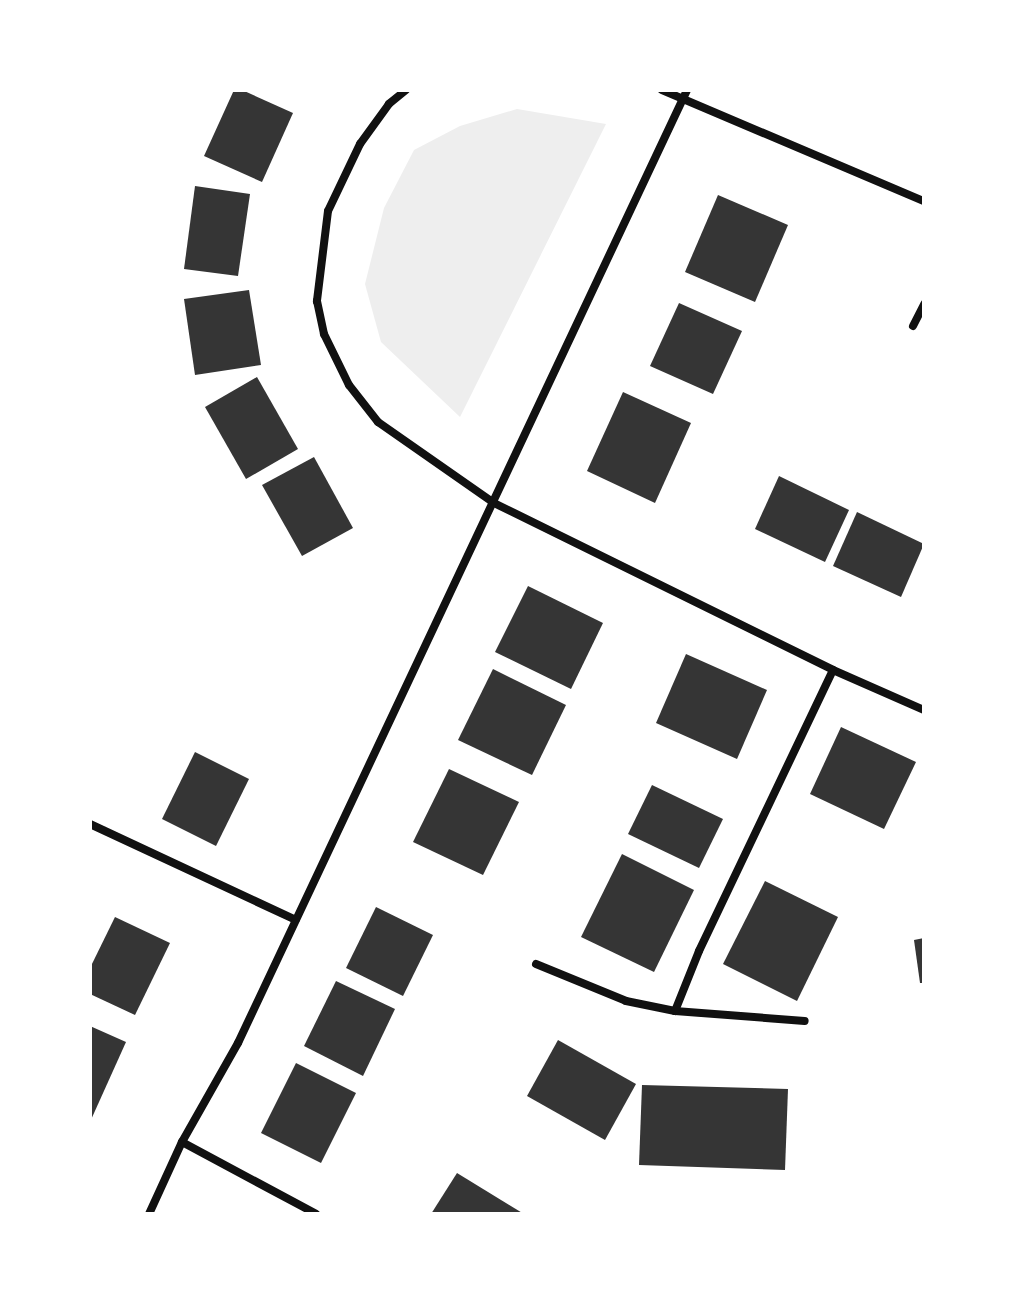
<!DOCTYPE html>
<html>
<head>
<meta charset="utf-8">
<style>
	body { margin:0 }
	#map { position:relative; width:1014px; height:1304px; overflow:hidden; background:#fff; font-family:"Fira Sans",sans-serif }
	div>[style] { position:absolute }
	[style*='--x'] { left:calc(var(--x)*1px); top:calc(var(--y)*1px); width:calc(var(--w)*1px); rotate:calc(var(--a)*1deg) }
	.green>* { inset:0; background:#eee }
	.building>* { inset:0; background:#353535 }
	.minor>* { height:8px; margin:-4px; padding:0 4px; transform-origin:4px; border-radius:4px; background:#111 }
	span { translate:-50% -50%; white-space:nowrap; text-align:center; line-height:1.15; -webkit-text-stroke:6px #fff; paint-order:stroke }
	.frame { position:absolute; inset:0; border:92px solid #fff; pointer-events:none }
</style>
</head>
<body>
<div id="map">
	<div class="green">
		<div style="clip-path:polygon(517px 109px,606px 124px,460px 417px,381px 342px,365px 284px,384px 208px,414px 150px,460px 126px)"></div>
	</div>
	<div class="building">
		<div style="clip-path:polygon(234px 90px,242px 90px,293px 113px,262px 182px,204px 156px)"></div>
		<div style="clip-path:polygon(195px 186px,250px 194px,238px 276px,184px 269px)"></div>
		<div style="clip-path:polygon(718px 195px,788px 225px,755px 302px,685px 272px)"></div>
		<div style="clip-path:polygon(249px 290px,261px 365px,195px 375px,184px 299px)"></div>
		<div style="clip-path:polygon(679px 303px,742px 331px,713px 394px,650px 366px)"></div>
		<div style="clip-path:polygon(257px 377px,298px 449px,246px 479px,205px 407px)"></div>
		<div style="clip-path:polygon(623px 392px,691px 423px,655px 503px,587px 471px)"></div>
		<div style="clip-path:polygon(314px 457px,353px 528px,302px 556px,262px 485px)"></div>
		<div style="clip-path:polygon(779px 476px,849px 510px,825px 562px,755px 529px)"></div>
		<div style="clip-path:polygon(857px 512px,924px 544px,901px 597px,833px 566px)"></div>
		<div style="clip-path:polygon(528px 586px,603px 623px,571px 689px,495px 652px)"></div>
		<div style="clip-path:polygon(686px 654px,767px 690px,737px 759px,656px 723px)"></div>
		<div style="clip-path:polygon(493px 669px,566px 705px,532px 775px,458px 740px)"></div>
		<div style="clip-path:polygon(841px 727px,916px 762px,884px 829px,810px 794px)"></div>
		<div style="clip-path:polygon(195px 752px,249px 779px,216px 846px,162px 819px)"></div>
		<div style="clip-path:polygon(449px 769px,519px 802px,483px 875px,413px 842px)"></div>
		<div style="clip-path:polygon(652px 785px,723px 819px,699px 868px,628px 834px)"></div>
		<div style="clip-path:polygon(622px 854px,694px 890px,654px 972px,581px 937px)"></div>
		<div style="clip-path:polygon(765px 881px,838px 917px,797px 1001px,723px 964px)"></div>
		<div style="clip-path:polygon(376px 907px,433px 935px,403px 996px,346px 968px)"></div>
		<div style="clip-path:polygon(115px 917px,170px 943px,135px 1015px,90px 994px,90px 968px)"></div>
		<div style="clip-path:polygon(924px 938px,924px 983px,920px 983px,914px 940px)"></div>
		<div style="clip-path:polygon(336px 981px,395px 1009px,363px 1076px,304px 1046px)"></div>
		<div style="clip-path:polygon(90px 1026px,126px 1042px,90px 1122px)"></div>
		<div style="clip-path:polygon(558px 1040px,636px 1084px,605px 1140px,527px 1096px)"></div>
		<div style="clip-path:polygon(296px 1063px,356px 1093px,321px 1163px,261px 1133px)"></div>
		<div style="clip-path:polygon(642px 1085px,788px 1089px,785px 1170px,639px 1165px)"></div>
		<div style="clip-path:polygon(457px 1173px,524px 1214px,431px 1214px)"></div>
	</div>
	<div class="minor">
		<div style="--x:406;--y:90;--w:22;--a:141"></div>
		<div style="--x:389;--y:104;--w:49;--a:125.9"></div>
		<div style="--x:360;--y:144;--w:74;--a:115.5"></div>
		<div style="--x:328;--y:211;--w:91;--a:97"></div>
		<div style="--x:317;--y:301;--w:34;--a:78"></div>
		<div style="--x:324;--y:334;--w:57;--a:63.9"></div>
		<div style="--x:349;--y:385;--w:47;--a:51.9"></div>
		<div style="--x:378;--y:422;--w:141;--a:34.9"></div>
		<div style="--x:494;--y:503;--w:378;--a:26.2"></div>
		<div style="--x:833;--y:670;--w:99;--a:23.7"></div>
		<div style="--x:662;--y:90;--w:285;--a:23"></div>
		<div style="--x:913;--y:326;--w:25;--a:-63"></div>
		<div style="--x:90;--y:824;--w:227;--a:25"></div>
		<div style="--x:536;--y:964;--w:97;--a:22.3"></div>
		<div style="--x:626;--y:1001;--w:50;--a:11.5"></div>
		<div style="--x:675;--y:1011;--w:130;--a:4.4"></div>
		<div style="--x:675;--y:1011;--w:65;--a:-68.2"></div>
		<div style="--x:699;--y:951;--w:311;--a:-64.5"></div>
		<div style="--x:182;--y:1142;--w:152;--a:28.2"></div>
		<div style="--x:149;--y:1214;--w:79;--a:-65.4"></div>
		<div style="--x:182;--y:1142;--w:114;--a:-60.5"></div>
		<div style="--x:238;--y:1043;--w:1053;--a:-64.77"></div>
	</div>
	<div class="frame"></div>
</div>
</body>
</html>
